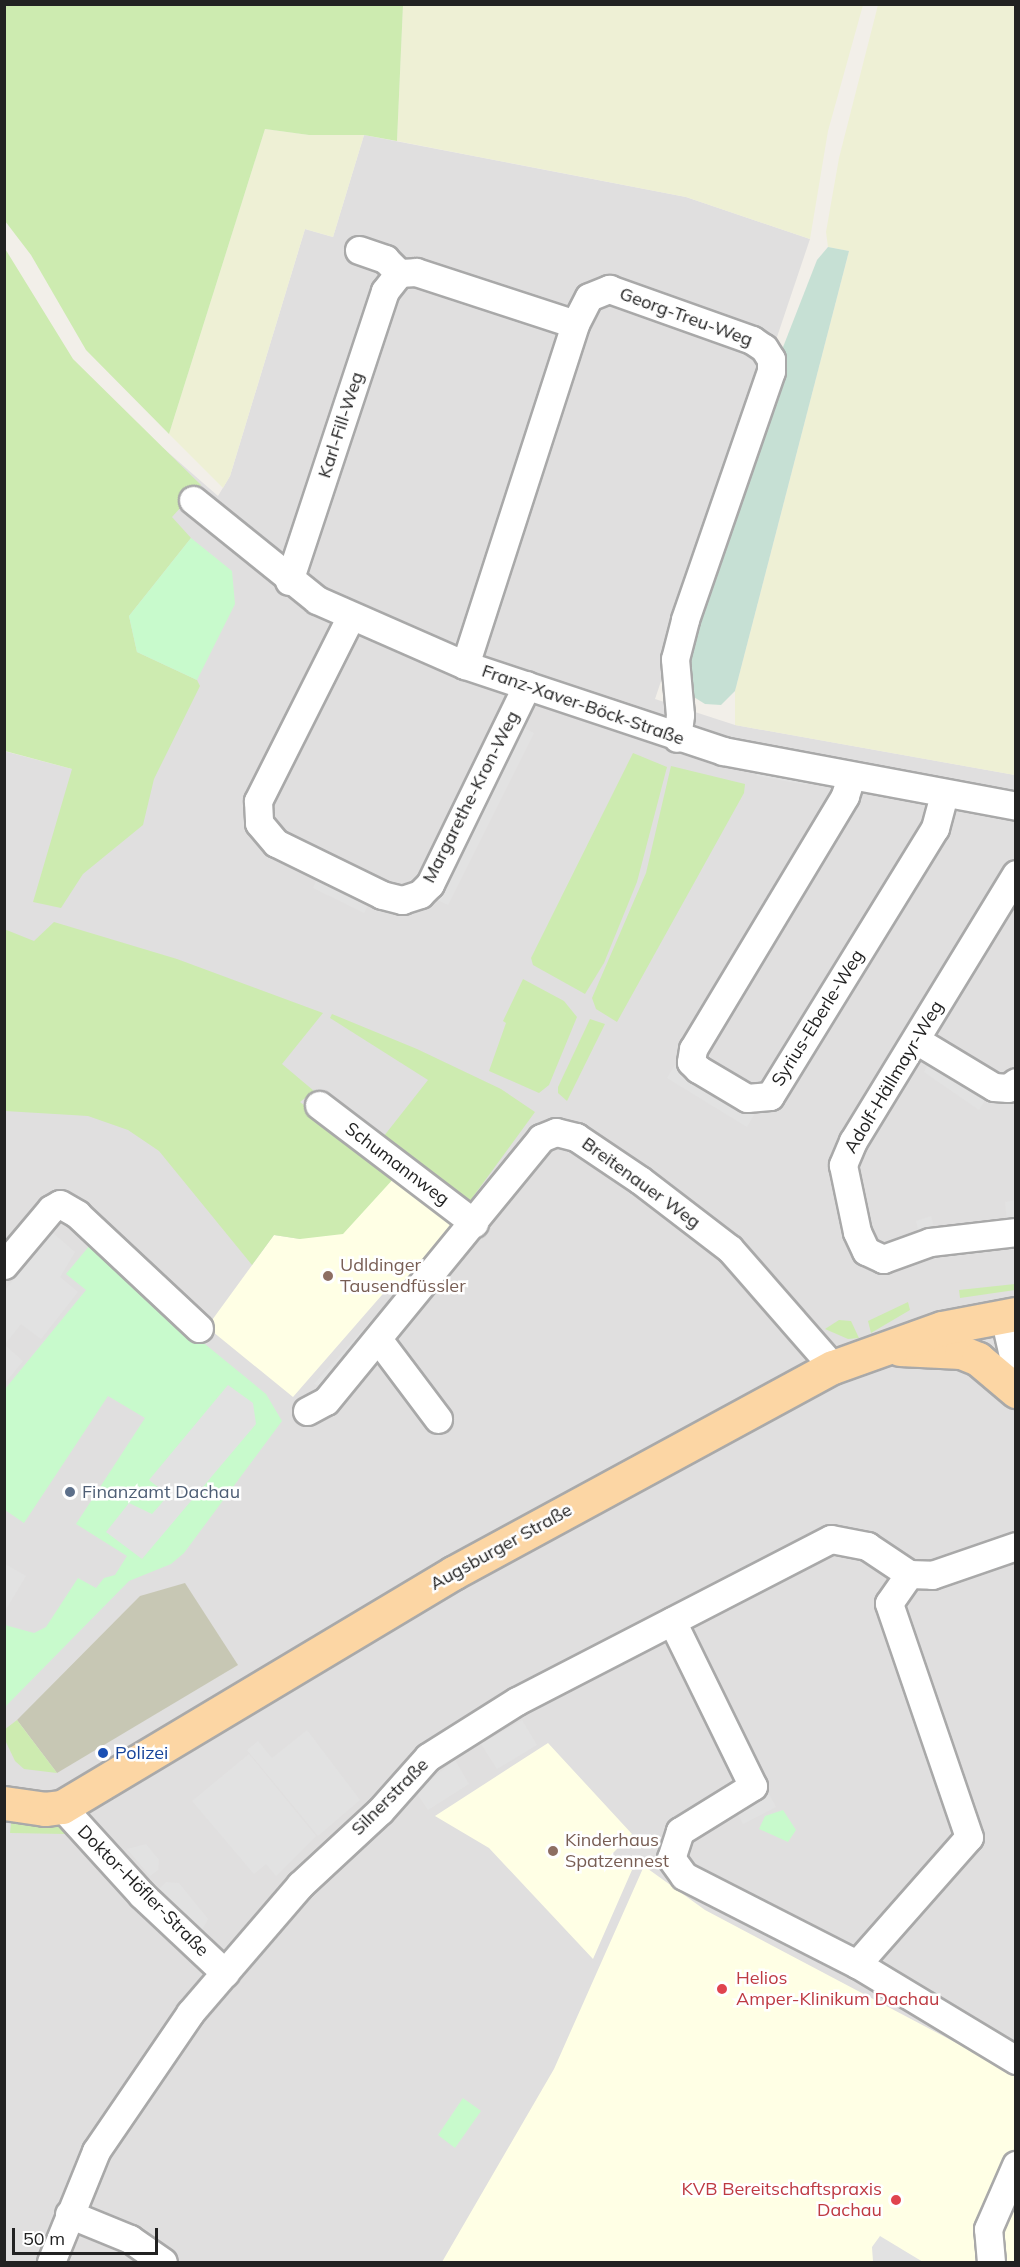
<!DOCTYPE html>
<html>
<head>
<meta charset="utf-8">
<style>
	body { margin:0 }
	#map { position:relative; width:1020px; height:2267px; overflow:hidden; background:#f2efe9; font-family:Mulish,sans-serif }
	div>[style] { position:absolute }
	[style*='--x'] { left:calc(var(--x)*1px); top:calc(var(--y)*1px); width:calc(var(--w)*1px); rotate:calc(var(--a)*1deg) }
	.residential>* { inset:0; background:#e0dfdf }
	.education>* { inset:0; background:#ffffe5 }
	.construction>* { inset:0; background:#c7c7b4 }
	.farmland>* { inset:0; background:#eef0d5 }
	.grass>* { inset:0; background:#cdebb0 }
	.wetland>* { inset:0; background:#c6e0d4 }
	.park>* { inset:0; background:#c8facc }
	.parking>* { inset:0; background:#e2e2e2 }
	.roads { filter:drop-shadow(2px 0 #a9a9a9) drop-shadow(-2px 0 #a9a9a9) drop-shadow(0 2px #a9a9a9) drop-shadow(0 -2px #a9a9a9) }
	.minor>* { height:27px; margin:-13.5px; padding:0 13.5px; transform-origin:13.5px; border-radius:13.5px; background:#fff }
	.major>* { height:33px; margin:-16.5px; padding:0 16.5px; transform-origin:16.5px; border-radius:16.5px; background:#fcd6a4 }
	.dots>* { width:16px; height:16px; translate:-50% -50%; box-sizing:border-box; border:3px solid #fff; border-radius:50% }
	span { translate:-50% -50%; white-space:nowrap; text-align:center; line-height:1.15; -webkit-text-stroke:5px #fff; paint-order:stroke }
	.street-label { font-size:18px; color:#222 }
	.education-label { font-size:18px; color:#785e54 }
	.left { translate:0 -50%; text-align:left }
	.service-label { font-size:18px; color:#4e5e75 }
	.transit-label { font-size:18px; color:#164399 }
	.health-label { font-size:18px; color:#be3a42 }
	.right { translate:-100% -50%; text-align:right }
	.frame { position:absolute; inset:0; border:6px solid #222; pointer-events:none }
	.scale { position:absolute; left:12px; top:2228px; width:146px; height:27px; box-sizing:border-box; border:3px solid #222; border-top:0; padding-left:8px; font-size:18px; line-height:21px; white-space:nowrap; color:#222; -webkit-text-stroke:4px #fff; paint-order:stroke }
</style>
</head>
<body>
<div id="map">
	<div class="residential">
		<div style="clip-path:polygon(364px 135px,686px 197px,810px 239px,655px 699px,735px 725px,1015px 775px,1015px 2262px,5px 2262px,4px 751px,72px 769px,163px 448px,218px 496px,230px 476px,305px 229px,333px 237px)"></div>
	</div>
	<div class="education">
		<div style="clip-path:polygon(395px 1177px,456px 1227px,396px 1294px,388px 1288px,293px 1397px,207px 1327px,274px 1235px,300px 1239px)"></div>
		<div style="clip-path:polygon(548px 1743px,632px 1834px,612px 1854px,632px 1870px,593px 1959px,489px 1848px,435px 1816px)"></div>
		<div style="clip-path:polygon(644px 1866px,705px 1910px,1015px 2074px,1015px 2262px,442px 2262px,554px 2069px)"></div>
	</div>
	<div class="construction">
		<div style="clip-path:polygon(185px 1583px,238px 1665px,57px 1773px,17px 1720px,140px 1596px)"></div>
	</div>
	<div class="farmland">
		<div style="clip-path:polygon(403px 5px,863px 5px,828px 131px,810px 239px,686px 197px,397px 141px)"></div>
		<div style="clip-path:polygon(878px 5px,1015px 5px,1015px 775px,735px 725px,735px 691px,849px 251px,828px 247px,826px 232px,839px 158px)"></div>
		<div style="clip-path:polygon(265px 129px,309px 135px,364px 135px,333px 237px,305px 229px,230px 476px,223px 488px,169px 434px)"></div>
	</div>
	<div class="grass">
		<div style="clip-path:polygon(5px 4px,403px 5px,397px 141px,364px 135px,309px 135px,265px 129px,169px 434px,86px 350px,31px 255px,5px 221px)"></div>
		<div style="clip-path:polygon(4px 247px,73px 359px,201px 485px,172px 517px,191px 538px,129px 616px,137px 652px,197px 680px,200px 686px,154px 779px,143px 825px,83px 874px,61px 908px,33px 902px,72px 769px,5px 751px)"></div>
		<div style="clip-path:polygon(633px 753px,667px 767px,637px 882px,604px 963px,585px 994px,533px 965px,531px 958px)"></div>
		<div style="clip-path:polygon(671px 766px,745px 784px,744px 793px,617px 1022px,596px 1009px,592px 998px,646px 873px)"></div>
		<div style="clip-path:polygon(54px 922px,177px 959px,323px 1013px,282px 1064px,314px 1091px,300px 1102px,395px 1177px,343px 1234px,300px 1239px,274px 1235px,252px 1265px,159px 1151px,128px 1130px,88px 1116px,5px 1111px,4px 929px,34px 941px)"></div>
		<div style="clip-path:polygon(523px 979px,564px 1001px,577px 1017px,549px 1085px,539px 1093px,489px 1071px,506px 1023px,503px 1021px)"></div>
		<div style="clip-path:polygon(332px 1014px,417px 1049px,501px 1089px,535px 1112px,467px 1205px,380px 1141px,428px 1080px,330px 1018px)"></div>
		<div style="clip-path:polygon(590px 1019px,605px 1024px,567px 1101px,558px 1093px,558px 1087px)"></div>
		<div style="clip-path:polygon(1015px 1284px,1015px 1290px,960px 1298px,959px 1290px)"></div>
		<div style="clip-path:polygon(908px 1302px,910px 1310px,871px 1333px,868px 1321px)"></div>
		<div style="clip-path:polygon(839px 1320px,851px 1321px,859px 1338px,848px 1339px,825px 1329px)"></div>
		<div style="clip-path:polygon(17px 1720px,57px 1773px,24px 1769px,15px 1761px,5px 1740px,4px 1730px)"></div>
		<div style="clip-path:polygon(60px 1819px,67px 1834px,10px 1833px,11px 1823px,44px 1824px)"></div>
	</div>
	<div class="wetland">
		<div style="clip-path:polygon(828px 247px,849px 251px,735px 691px,721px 705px,705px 704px,689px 694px,685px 658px,778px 360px,817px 260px)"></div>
	</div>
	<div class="park">
		<div style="clip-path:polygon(191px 538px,232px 571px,235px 604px,197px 680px,137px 652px,129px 616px)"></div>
		<div style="clip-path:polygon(90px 1245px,109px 1261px,107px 1264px,266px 1394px,282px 1421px,184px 1553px,171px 1564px,129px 1581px,5px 1707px,5px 1625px,34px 1633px,46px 1627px,78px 1578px,96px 1588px,104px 1578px,115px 1575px,127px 1556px,76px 1524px,145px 1418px,108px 1396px,24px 1523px,5px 1510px,5px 1389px,86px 1290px,66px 1274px)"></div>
		<div style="clip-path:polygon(783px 1810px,796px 1830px,788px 1842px,759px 1829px,765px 1816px)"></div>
		<div style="clip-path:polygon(463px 2098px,481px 2111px,455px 2148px,438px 2135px)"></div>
	</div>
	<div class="parking">
		<div style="clip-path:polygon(519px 725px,534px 733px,448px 905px,433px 898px)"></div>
		<div style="clip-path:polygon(756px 770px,811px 781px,806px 785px,757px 776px)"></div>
		<div style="clip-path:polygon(319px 874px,371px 900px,364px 913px,313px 888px)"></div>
		<div style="clip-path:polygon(932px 1057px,990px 1092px,979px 1110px,924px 1072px)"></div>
		<div style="clip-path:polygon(675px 1065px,755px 1113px,747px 1127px,667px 1078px)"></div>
		<div style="clip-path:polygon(1015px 1200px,1015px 1220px,1007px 1221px,1005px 1202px)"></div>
		<div style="clip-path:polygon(931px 1216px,936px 1235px,921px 1240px,916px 1221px)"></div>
		<div style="clip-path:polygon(46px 1227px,75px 1252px,60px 1277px,78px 1292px,41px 1339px,21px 1324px,5px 1344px,5px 1290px,38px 1251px,30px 1245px)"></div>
		<div style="clip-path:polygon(377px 1314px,391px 1319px,328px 1389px,314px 1384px)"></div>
		<div style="clip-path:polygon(5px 1345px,23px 1361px,5px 1383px,4px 1383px)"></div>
		<div style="clip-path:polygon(228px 1385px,253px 1403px,256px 1424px,142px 1559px,106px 1532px,129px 1503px,152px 1514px,160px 1505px,168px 1495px,149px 1480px)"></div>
		<div style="clip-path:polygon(5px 1564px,26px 1576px,5px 1611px)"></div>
		<div style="clip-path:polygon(522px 1720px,537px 1745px,497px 1769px,481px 1744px)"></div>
		<div style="clip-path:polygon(307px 1730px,360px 1800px,318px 1836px,247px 1750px,258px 1741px,272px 1758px)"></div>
		<div style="clip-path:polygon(249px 1754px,316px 1836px,276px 1876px,266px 1864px,254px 1874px,192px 1801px)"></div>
		<div style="clip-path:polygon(455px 1760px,469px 1784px,428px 1810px,416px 1792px)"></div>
		<div style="clip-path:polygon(769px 1794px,776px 1807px,743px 1824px,737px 1812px)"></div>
		<div style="clip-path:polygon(146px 1844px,159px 1860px,158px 1870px,150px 1876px,127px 1849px)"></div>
		<div style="clip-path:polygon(166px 1882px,179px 1883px,208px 1919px,201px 1932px,159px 1889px)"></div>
		<div style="clip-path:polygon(880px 2236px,923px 2262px,873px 2262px,872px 2247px)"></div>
	</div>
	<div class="roads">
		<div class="minor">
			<div style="--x:359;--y:250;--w:28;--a:19"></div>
			<div style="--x:385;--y:259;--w:20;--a:45"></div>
			<div style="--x:193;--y:500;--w:159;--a:38.9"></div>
			<div style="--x:317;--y:600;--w:162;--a:23.7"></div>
			<div style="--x:465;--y:665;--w:272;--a:18.4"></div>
			<div style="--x:723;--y:751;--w:298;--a:10.6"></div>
			<div style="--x:289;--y:581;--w:305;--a:-71.7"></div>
			<div style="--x:385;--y:291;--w:23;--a:-52"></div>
			<div style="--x:399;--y:273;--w:17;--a:-3"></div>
			<div style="--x:416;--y:272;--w:167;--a:18.1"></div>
			<div style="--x:350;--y:618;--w:205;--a:116.7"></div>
			<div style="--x:258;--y:801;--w:22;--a:87"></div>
			<div style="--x:259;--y:823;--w:26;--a:50"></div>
			<div style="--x:276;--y:843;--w:118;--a:26.1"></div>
			<div style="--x:382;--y:895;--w:21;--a:14"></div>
			<div style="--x:402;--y:900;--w:19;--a:-18"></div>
			<div style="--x:420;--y:894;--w:14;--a:-45"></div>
			<div style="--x:430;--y:884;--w:221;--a:-64"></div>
			<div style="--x:465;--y:665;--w:358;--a:-72.1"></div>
			<div style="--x:575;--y:324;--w:30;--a:-63"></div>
			<div style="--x:589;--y:297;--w:22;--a:-22"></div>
			<div style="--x:609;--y:289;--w:152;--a:19.6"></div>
			<div style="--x:752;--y:340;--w:14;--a:34"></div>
			<div style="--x:764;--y:348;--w:13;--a:58"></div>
			<div style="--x:771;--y:359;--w:12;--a:90"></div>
			<div style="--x:771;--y:371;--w:263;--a:109.1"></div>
			<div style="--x:685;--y:620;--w:40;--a:104.4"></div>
			<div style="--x:675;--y:659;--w:56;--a:84.9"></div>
			<div style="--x:680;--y:715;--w:23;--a:97"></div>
			<div style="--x:851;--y:777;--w:20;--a:108"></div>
			<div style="--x:845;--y:796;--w:295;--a:121"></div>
			<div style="--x:693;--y:1049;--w:13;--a:99"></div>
			<div style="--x:691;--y:1062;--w:10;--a:45"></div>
			<div style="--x:698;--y:1069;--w:57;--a:30.6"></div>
			<div style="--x:747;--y:1098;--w:23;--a:-5"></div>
			<div style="--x:770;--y:1096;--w:315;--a:-58.4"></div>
			<div style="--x:935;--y:828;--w:35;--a:-75"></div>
			<div style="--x:1016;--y:874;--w:313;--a:121.4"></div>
			<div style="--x:853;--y:1141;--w:26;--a:113"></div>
			<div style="--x:843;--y:1165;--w:68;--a:78.2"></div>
			<div style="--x:857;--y:1232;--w:21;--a:65"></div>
			<div style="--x:866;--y:1251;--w:19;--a:25"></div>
			<div style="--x:883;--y:1259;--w:50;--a:-19.9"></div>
			<div style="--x:930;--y:1242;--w:87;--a:-6.6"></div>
			<div style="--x:916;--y:1040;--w:91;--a:31.1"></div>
			<div style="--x:994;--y:1087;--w:14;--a:4"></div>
			<div style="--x:1008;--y:1088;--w:10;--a:-37"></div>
			<div style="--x:319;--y:1105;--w:195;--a:37.3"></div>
			<div style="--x:4;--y:1265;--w:73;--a:-50"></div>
			<div style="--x:51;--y:1209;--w:10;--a:-29"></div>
			<div style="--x:60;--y:1204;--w:20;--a:30"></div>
			<div style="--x:77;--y:1214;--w:167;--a:43.1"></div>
			<div style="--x:1004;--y:1316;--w:54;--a:77.2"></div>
			<div style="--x:378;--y:1339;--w:100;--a:53.1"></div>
			<div style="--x:307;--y:1411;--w:21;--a:-28"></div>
			<div style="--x:326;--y:1401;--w:340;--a:-50.7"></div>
			<div style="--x:541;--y:1138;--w:16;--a:-22"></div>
			<div style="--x:556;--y:1132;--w:21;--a:14"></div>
			<div style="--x:576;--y:1137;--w:77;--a:33.9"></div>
			<div style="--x:640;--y:1180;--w:113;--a:37.5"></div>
			<div style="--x:730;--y:1249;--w:157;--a:48.9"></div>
			<div style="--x:909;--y:1574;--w:23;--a:2"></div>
			<div style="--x:932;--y:1575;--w:89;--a:-19"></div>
			<div style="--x:672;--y:1621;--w:184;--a:63.9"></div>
			<div style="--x:753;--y:1786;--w:86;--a:148.3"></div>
			<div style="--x:680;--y:1831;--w:28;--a:108"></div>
			<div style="--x:671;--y:1858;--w:22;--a:54"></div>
			<div style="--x:684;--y:1876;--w:194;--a:27"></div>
			<div style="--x:857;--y:1964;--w:186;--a:31.1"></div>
			<div style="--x:62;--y:1807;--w:119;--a:47.7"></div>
			<div style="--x:142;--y:1895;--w:114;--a:43.2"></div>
			<div style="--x:857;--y:1964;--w:169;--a:-48.6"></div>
			<div style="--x:969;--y:1837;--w:247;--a:-108.9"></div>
			<div style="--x:889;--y:1603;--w:35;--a:-55"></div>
			<div style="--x:69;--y:2214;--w:66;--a:22.3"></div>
			<div style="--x:130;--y:2239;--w:40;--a:34.9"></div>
			<div style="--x:51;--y:2262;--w:120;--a:-67.9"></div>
			<div style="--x:96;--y:2151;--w:167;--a:-55.7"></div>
			<div style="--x:190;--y:2013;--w:169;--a:-49.3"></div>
			<div style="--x:300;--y:1885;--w:109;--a:-42.8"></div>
			<div style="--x:380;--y:1811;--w:72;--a:-48.4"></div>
			<div style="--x:428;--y:1757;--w:105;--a:-32.2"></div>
			<div style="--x:517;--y:1701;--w:353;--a:-27.3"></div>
			<div style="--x:831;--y:1539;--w:37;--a:11"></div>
			<div style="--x:867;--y:1546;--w:50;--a:33.7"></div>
			<div style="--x:991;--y:2262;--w:33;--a:-95"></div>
			<div style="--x:988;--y:2229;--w:70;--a:-66.4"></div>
		</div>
		<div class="major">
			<div style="--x:900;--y:1349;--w:61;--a:2.8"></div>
			<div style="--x:961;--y:1352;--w:18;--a:22"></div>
			<div style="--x:978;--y:1359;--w:50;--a:40.1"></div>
			<div style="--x:4;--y:1803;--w:41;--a:8.3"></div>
			<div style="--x:45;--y:1809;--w:17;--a:-7"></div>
			<div style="--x:62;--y:1807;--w:456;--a:-30.9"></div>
			<div style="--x:453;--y:1573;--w:432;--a:-28.5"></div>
			<div style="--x:833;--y:1367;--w:116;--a:-19.7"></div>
			<div style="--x:942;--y:1328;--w:75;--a:-10.7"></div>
		</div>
	</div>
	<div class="dots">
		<div style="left:328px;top:1276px;background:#8d6e63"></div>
		<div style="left:70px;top:1492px;background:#5c6f8a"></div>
		<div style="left:103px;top:1753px;background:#1a4fb4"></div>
		<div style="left:553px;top:1851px;background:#8d6e63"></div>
		<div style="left:722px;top:1989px;background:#e0444e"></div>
		<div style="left:896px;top:2200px;background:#e0444e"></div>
	</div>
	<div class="street-label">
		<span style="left:686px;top:317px;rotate:20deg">Georg-Treu-Weg</span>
		<span style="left:341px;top:425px;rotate:-72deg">Karl-Fill-Weg</span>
		<span style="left:583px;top:705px;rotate:19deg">Franz-Xaver-Böck-Straße</span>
		<span style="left:471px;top:797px;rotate:-63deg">Margarethe-Kron-Weg</span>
		<span style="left:818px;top:1018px;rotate:-58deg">Syrius-Eberle-Weg</span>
		<span style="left:894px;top:1077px;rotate:-59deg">Adolf-Hällmayr-Weg</span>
		<span style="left:397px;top:1164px;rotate:37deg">Schumannweg</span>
		<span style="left:641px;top:1183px;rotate:36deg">Breitenauer Weg</span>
		<span style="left:501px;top:1547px;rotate:-29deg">Augsburger Straße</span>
		<span style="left:390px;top:1797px;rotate:-45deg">Silnerstraße</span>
		<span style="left:143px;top:1891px;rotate:45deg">Doktor-Höfler-Straße</span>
	</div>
	<div class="education-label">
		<span class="left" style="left:340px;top:1276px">Udldinger<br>Tausendfüssler</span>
		<span class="left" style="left:565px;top:1851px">Kinderhaus<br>Spatzennest</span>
	</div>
	<div class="service-label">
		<span class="left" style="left:82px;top:1492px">Finanzamt Dachau</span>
	</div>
	<div class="transit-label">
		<span class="left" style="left:115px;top:1753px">Polizei</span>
	</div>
	<div class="health-label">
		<span class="left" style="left:736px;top:1989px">Helios<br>Amper-Klinikum Dachau</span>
		<span class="right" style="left:882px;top:2200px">KVB Bereitschaftspraxis<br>Dachau</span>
	</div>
	<div class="frame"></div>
	<div class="scale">50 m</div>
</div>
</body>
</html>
